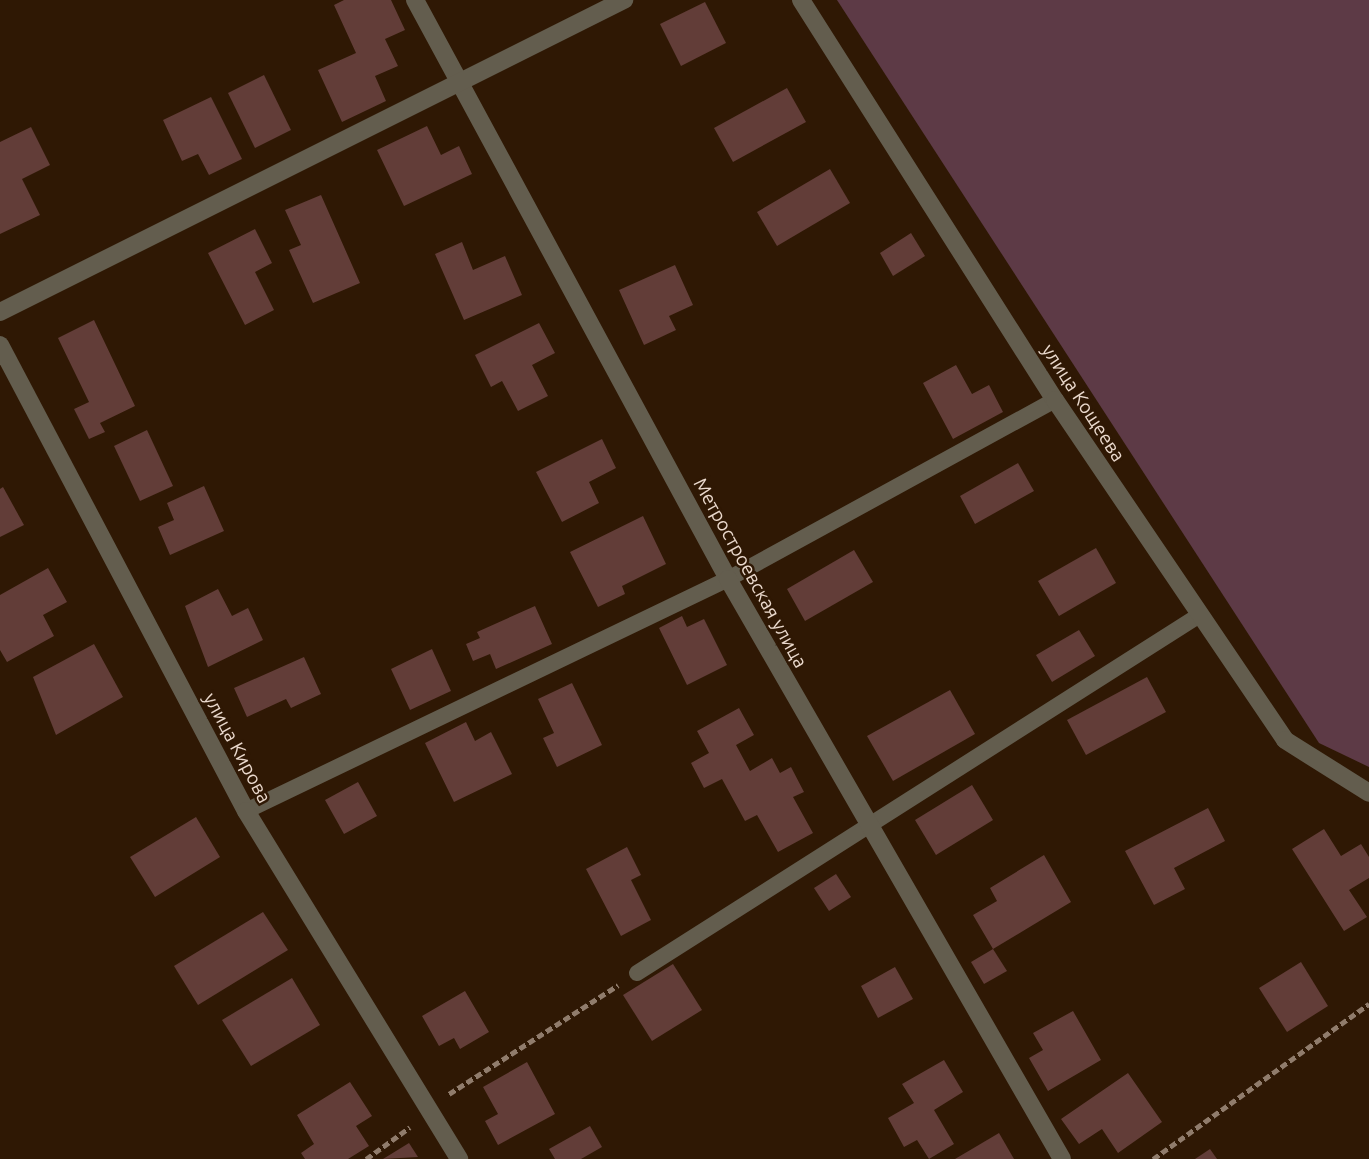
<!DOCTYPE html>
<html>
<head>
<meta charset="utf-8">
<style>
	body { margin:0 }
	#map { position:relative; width:1369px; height:1159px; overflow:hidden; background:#2f1804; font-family:Ubuntu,sans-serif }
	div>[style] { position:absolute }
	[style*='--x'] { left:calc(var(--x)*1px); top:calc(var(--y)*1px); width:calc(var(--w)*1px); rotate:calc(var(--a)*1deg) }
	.forest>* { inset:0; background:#5d3a46 }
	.building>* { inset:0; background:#623d38 }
	.path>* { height:4.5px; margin-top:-2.25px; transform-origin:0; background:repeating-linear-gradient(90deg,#907c6c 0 7px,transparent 0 10.5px) }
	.lane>* { height:16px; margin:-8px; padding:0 8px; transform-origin:8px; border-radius:8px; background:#635d4e }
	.street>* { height:18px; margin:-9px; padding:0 9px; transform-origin:9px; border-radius:9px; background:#635d4e }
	span { translate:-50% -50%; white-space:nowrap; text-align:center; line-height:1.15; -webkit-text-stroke:5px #2f1804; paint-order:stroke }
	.street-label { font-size:19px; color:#ebdace }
</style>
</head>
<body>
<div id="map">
	<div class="forest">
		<div style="clip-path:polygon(837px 0,1369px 0,1369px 767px,1319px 743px)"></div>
	</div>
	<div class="building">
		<div style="clip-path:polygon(344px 0,391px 0,405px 30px,385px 39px,398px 66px,375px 76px,386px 101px,342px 122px,318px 70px,356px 53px,334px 5px)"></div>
		<div style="clip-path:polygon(705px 2px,726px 43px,681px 66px,660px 24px)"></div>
		<div style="clip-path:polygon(264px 75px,291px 130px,255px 148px,228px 93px)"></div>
		<div style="clip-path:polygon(787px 88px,806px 122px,733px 162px,714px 128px)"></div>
		<div style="clip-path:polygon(211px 97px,242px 159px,209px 175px,198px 154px,182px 161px,163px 120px)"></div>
		<div style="clip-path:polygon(427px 126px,441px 155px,459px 146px,472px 174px,404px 206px,377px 150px)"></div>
		<div style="clip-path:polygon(31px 127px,50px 165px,22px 179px,40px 215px,0 234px,0 142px)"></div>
		<div style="clip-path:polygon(830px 169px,850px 203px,777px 246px,757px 212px)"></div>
		<div style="clip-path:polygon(321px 195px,360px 283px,313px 303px,289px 250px,301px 245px,285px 210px)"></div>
		<div style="clip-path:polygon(255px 229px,272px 263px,255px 272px,274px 310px,245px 325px,208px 253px)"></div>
		<div style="clip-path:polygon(911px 233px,925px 256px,893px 276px,880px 253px)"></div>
		<div style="clip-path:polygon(462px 242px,473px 270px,505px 256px,522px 295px,464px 320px,435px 254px)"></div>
		<div style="clip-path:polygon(675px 265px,693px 305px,669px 316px,676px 330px,644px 345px,619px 290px)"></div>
		<div style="clip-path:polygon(94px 320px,135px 406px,100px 423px,105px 432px,89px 439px,74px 409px,89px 402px,58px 338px)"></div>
		<div style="clip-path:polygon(539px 323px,555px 353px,532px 365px,548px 396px,518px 411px,502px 381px,491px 387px,475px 355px)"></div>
		<div style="clip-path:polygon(956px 365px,972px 394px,989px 385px,1003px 412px,953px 439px,923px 383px)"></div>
		<div style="clip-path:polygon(147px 430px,173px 486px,140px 501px,114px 446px)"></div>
		<div style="clip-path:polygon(602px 439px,616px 468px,589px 482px,599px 503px,562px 522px,536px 472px)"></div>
		<div style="clip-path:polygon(1018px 463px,1034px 491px,975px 524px,960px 496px)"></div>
		<div style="clip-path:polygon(204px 486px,224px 531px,170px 555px,158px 527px,174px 520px,167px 503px)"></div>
		<div style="clip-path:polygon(3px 487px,24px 525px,0 537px,0 489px)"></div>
		<div style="clip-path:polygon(643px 516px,666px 564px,622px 586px,625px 594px,598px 607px,570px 552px)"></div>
		<div style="clip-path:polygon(1096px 548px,1116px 583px,1059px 616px,1038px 581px)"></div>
		<div style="clip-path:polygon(854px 550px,873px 582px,805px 621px,787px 589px)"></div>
		<div style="clip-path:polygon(48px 568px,67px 602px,43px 615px,54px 636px,7px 662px,0 650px,0 595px)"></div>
		<div style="clip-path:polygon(218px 589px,232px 616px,248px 608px,263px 640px,208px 667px,185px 606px)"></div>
		<div style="clip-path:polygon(535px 606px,552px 644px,496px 669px,490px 654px,473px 661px,466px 644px,480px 638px,477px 632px)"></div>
		<div style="clip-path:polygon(682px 616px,687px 627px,704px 619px,727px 665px,687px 685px,659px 628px)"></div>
		<div style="clip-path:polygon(1079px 630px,1095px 656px,1052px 682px,1036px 655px)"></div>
		<div style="clip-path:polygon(94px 644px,123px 697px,56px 735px,33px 677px)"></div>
		<div style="clip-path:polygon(432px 649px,451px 691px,410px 710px,391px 669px)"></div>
		<div style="clip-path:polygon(304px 657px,321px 694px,291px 708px,286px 699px,247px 717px,234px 688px)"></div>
		<div style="clip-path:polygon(1147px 677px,1166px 712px,1086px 755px,1067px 720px)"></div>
		<div style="clip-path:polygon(572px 683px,602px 745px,557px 767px,543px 738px,554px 733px,538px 699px)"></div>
		<div style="clip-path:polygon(950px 690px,975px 734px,893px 781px,867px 736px)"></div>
		<div style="clip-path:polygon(739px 708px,754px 735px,736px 745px,750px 771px,772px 758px,780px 773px,791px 767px,804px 792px,793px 797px,813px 833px,778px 852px,757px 815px,745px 821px,722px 779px,704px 788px,691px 763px,709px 753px,697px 731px)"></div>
		<div style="clip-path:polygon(466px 722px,475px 741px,491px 732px,512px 774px,454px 802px,425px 743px)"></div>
		<div style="clip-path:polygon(358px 782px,377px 816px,344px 834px,325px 800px)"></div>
		<div style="clip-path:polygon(972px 785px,993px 820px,936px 855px,915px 820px)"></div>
		<div style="clip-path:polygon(1208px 808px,1225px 841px,1174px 868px,1185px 889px,1154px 905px,1125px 851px)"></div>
		<div style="clip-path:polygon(196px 817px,220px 857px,155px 897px,130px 857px)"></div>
		<div style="clip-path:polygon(1324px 829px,1341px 856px,1361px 844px,1369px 857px,1369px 878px,1349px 890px,1367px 917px,1344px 931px,1292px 849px)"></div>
		<div style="clip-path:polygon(627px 847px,641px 875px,631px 880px,651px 920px,621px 936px,586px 869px)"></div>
		<div style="clip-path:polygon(1044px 855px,1071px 902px,993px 949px,973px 915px,997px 901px,990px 888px)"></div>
		<div style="clip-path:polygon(836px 874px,851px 897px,829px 911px,814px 888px)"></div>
		<div style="clip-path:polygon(263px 912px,288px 950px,198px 1005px,174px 966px)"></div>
		<div style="clip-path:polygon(993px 949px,1007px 971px,984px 984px,971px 962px)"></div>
		<div style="clip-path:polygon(1301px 962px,1328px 1006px,1287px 1032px,1259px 988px)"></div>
		<div style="clip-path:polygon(673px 964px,702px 1010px,652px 1041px,623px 995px)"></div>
		<div style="clip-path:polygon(895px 967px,913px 999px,878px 1018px,861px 986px)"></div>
		<div style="clip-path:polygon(292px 978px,320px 1025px,251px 1066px,222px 1020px)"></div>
		<div style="clip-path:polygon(465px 991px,489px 1032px,460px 1049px,454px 1038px,439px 1046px,422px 1016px)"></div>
		<div style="clip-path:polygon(1073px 1011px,1101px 1060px,1048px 1091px,1029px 1058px,1043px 1050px,1033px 1033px)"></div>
		<div style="clip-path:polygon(944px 1060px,963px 1092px,934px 1110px,954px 1144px,929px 1159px,917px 1140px,904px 1147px,888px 1118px,914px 1103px,902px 1084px)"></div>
		<div style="clip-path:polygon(527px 1062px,555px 1114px,498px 1145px,485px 1121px,498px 1114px,483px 1087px)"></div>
		<div style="clip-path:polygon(1128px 1073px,1162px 1122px,1118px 1153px,1102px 1129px,1079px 1144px,1061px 1119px)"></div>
		<div style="clip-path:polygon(350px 1082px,372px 1116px,356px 1126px,369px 1146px,348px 1159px,305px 1159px,301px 1153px,314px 1144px,297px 1115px)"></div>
		<div style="clip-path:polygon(590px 1126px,602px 1147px,581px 1159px,555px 1159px,549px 1149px)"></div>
		<div style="clip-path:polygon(999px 1133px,1014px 1159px,955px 1159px)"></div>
		<div style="clip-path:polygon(409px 1143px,418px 1157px,383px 1159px)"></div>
		<div style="clip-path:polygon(1210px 1149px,1217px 1159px,1195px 1159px)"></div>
	</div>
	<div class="path">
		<div style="--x:449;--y:1094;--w:201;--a:-32.8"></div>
		<div style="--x:366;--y:1159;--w:54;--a:-36"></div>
		<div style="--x:1153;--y:1159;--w:266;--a:-35.7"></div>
	</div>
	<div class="lane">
		<div style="--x:246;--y:811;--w:535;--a:-25.7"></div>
		<div style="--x:728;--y:579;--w:373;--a:-28.7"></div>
		<div style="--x:637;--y:973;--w:665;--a:-32.47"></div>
	</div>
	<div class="street">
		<div style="--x:415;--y:0;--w:658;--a:61.6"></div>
		<div style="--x:728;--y:579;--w:669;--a:60.06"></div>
		<div style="--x:801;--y:0;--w:474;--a:57.6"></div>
		<div style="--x:1055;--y:400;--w:410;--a:55.9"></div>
		<div style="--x:1285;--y:740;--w:99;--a:32.2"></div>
		<div style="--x:0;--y:312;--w:698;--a:-26.57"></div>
		<div style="--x:0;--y:345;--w:527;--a:62.17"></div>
		<div style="--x:246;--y:811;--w:408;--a:58.5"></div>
	</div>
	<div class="street-label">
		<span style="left:1083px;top:403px;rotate:57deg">улица Кощеева</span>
		<span style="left:750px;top:573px;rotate:61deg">Метростроевская улица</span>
		<span style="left:237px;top:748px;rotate:62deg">улица Кирова</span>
	</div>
</div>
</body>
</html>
